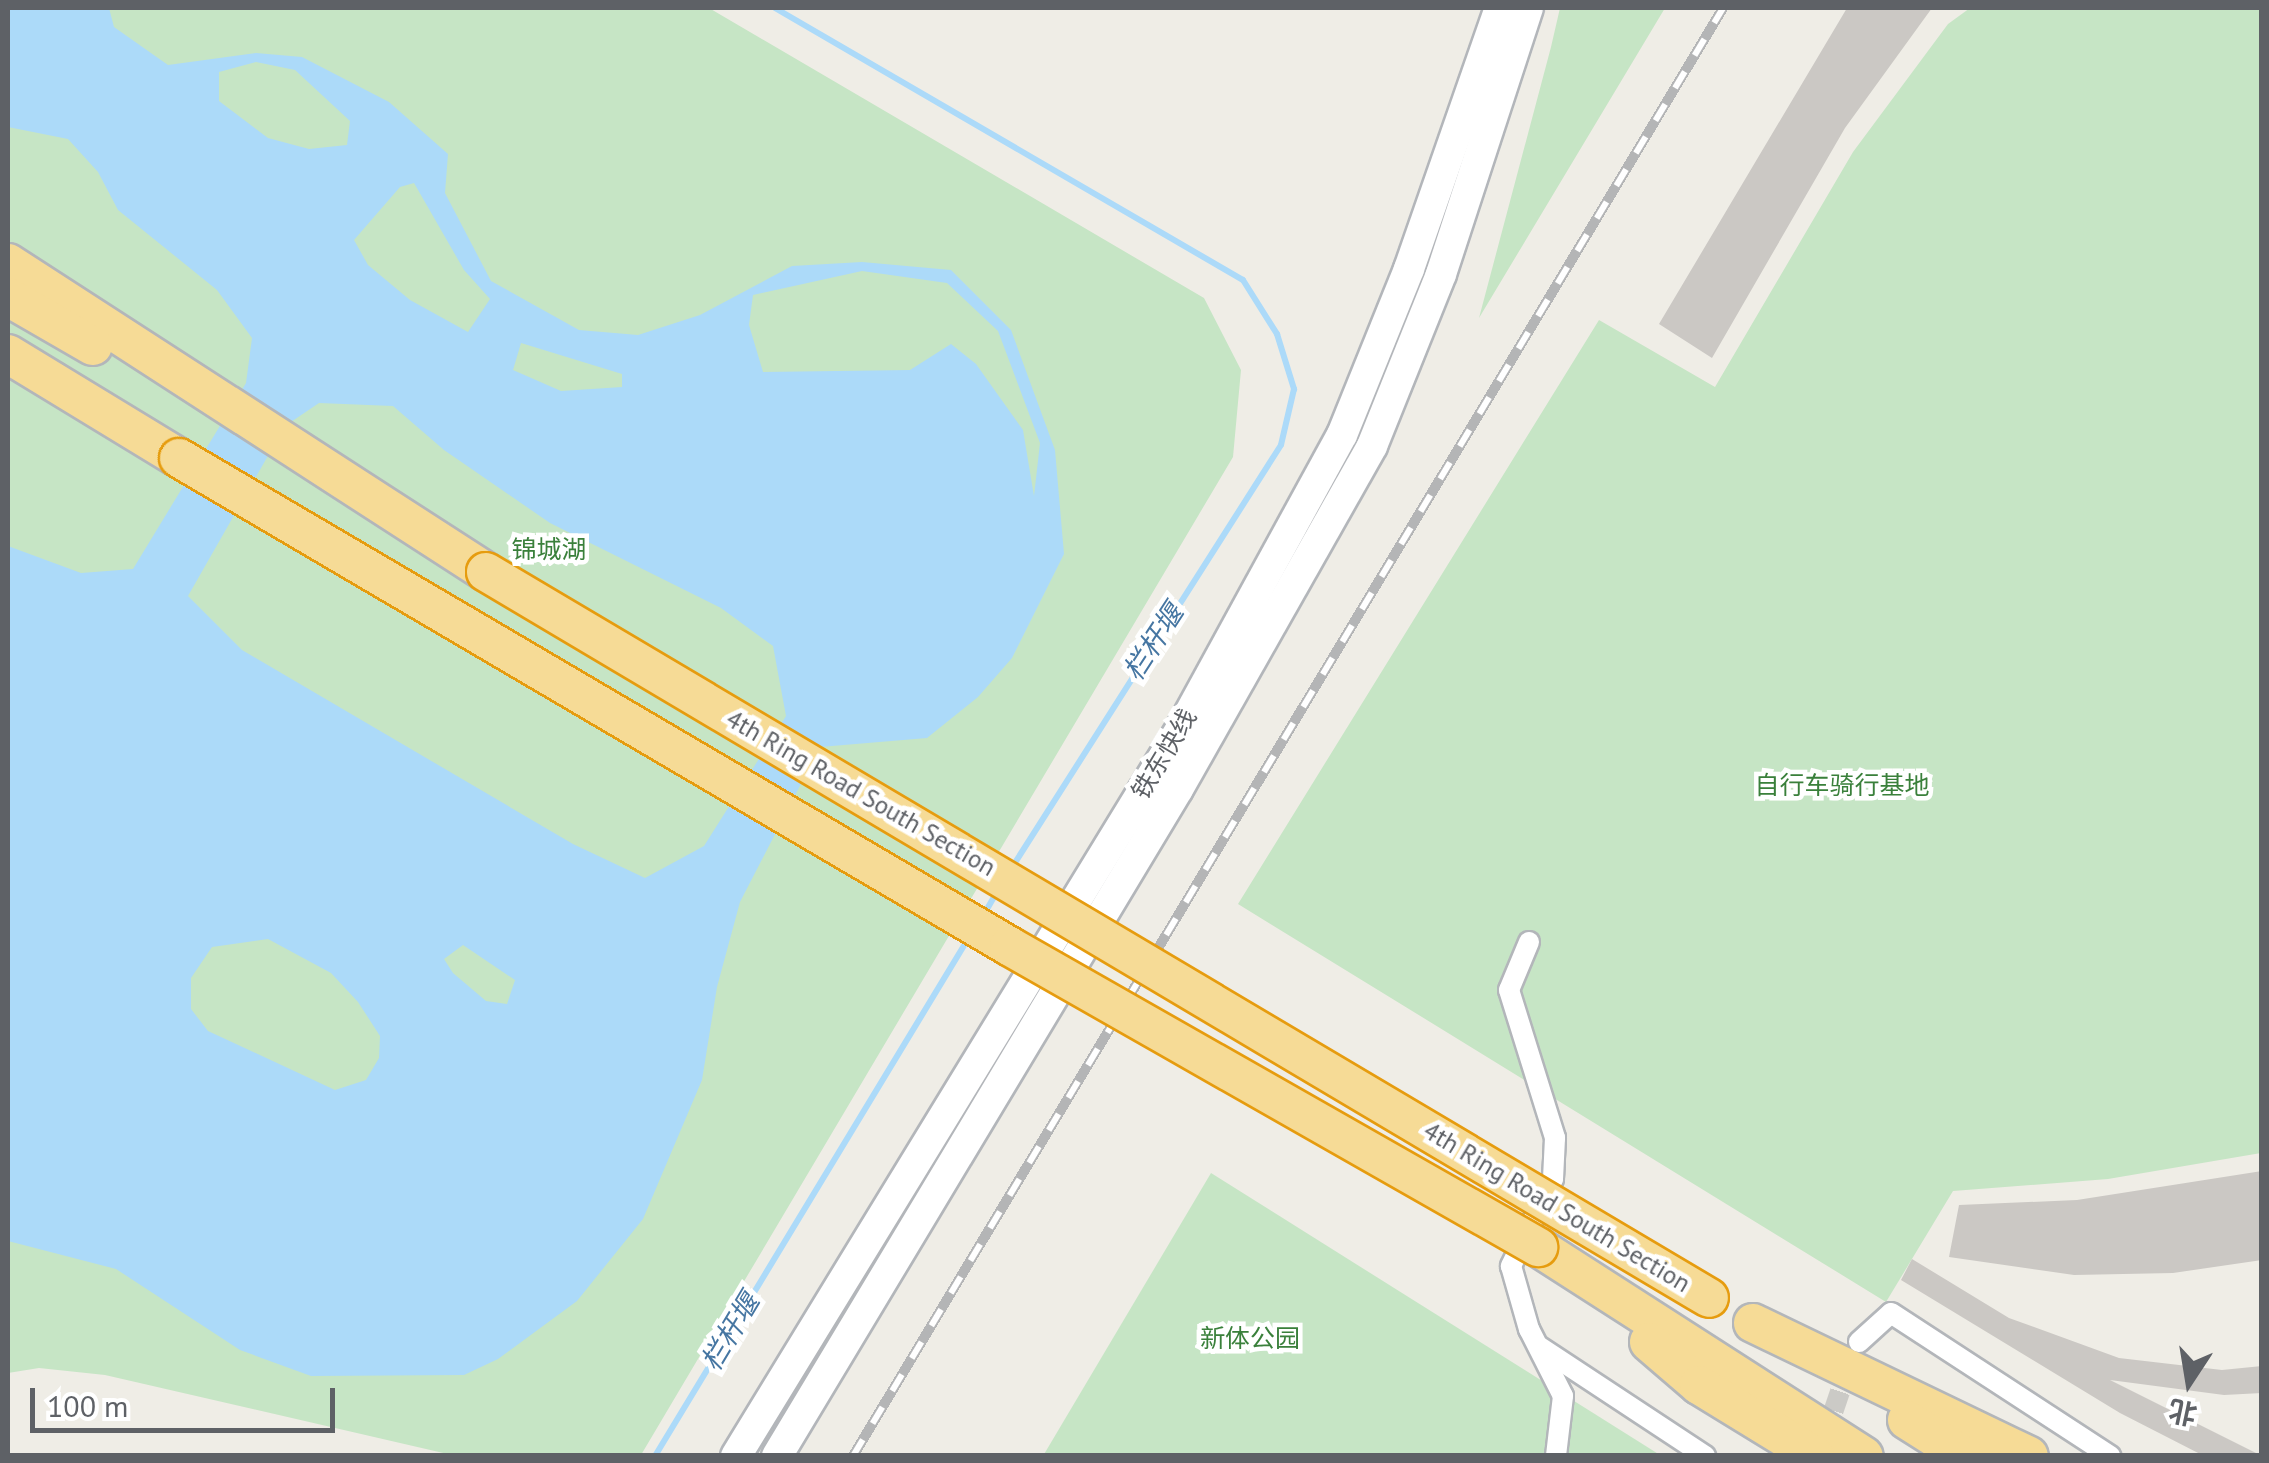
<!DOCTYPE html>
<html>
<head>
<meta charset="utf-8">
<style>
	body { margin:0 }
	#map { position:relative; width:2269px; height:1463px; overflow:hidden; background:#efede6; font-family:"PT Sans","Noto Sans SC",sans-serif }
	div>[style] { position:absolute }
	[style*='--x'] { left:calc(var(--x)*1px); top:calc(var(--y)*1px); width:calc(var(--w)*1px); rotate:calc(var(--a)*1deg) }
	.green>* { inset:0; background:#c6e5c5 }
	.water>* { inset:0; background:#acdaf9 }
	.stream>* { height:6px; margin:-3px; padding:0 3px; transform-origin:3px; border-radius:3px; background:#acdaf9 }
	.building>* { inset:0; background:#cbc8c4 }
	.street-tunnel>* { height:20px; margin-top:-10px; transform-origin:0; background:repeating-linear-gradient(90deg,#cbcac6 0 20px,transparent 0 30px) }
	.roads { filter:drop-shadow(2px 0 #b3b6ba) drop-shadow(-2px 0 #b3b6ba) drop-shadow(0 2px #b3b6ba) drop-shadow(0 -2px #b3b6ba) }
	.street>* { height:20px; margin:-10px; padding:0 10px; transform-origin:10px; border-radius:10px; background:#fff }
	.secondary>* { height:30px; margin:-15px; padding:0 15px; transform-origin:15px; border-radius:15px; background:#fff }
	.highway>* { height:38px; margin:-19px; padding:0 19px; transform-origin:19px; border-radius:19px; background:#f6db96 }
	.rail>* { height:10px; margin-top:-5px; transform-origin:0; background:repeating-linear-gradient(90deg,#fff 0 19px,#b4b5b6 0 38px); box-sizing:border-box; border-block:2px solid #b4b5b6 }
	.bridges { filter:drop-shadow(2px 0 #e69c0f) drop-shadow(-2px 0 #e69c0f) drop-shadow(0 2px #e69c0f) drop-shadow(0 -2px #e69c0f) }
	.highway-bridge>* { height:38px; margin:-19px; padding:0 19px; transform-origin:19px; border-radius:19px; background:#f6db96 }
	span { translate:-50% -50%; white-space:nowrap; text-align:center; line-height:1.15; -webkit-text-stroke:9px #fff; paint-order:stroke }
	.park-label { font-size:25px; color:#3a803b }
	.street-label { font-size:25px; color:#5e6166 }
	.water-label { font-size:28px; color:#4676a2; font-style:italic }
	.frame { position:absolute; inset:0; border:10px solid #5e6166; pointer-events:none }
	.north { position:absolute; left:2139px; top:1333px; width:100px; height:100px; -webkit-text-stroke:8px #fff; paint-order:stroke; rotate:192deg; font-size:28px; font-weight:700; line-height:40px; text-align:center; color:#5e6166 }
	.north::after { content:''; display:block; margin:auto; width:35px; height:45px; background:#5e6166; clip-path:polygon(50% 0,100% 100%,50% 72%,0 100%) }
	.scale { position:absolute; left:30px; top:1388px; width:305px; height:45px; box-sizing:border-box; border:5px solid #5e6166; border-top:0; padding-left:12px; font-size:30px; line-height:35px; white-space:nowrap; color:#5e6166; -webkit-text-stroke:8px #fff; paint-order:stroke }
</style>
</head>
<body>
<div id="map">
	<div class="green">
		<div style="clip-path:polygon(8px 8px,709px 8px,1204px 298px,1241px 370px,1233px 457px,641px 1455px,452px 1455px,105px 1375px,39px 1368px,8px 1373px)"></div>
		<div style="clip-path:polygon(1560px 8px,1665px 8px,1479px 318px,1551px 47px)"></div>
		<div style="clip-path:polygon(1970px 8px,2261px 8px,2261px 1153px,2108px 1179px,1953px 1191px,1886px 1302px,1238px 904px,1599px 320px,1715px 387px,1853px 152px,1948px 24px)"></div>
		<div style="clip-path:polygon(1211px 1173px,1660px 1455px,1043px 1456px)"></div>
	</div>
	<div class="water">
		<div style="clip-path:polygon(evenodd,8px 8px,109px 8px,114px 27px,168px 65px,256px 53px,302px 57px,389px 102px,448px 154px,445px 193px,491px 281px,579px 330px,638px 335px,700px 315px,792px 266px,862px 262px,951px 270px,1011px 330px,1055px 450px,1064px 554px,1012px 658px,978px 697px,927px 738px,820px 747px,740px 902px,717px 987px,702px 1080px,643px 1219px,577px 1301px,498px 1359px,464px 1375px,311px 1376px,240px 1350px,116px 1269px,8px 1241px,8px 546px,81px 573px,133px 569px,246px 383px,252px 338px,217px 290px,118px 210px,98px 172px,68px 139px,8px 127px,8px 8px,256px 62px,295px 70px,350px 121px,347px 145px,309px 149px,268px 138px,219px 101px,219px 72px,256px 62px,8px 8px,414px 183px,464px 270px,490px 299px,468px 332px,410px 300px,368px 265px,354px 240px,400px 187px,414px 183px,8px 8px,862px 271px,947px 283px,998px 331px,1040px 443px,1034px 496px,1023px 430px,976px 364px,951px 344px,910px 370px,763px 372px,749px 325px,753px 295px,862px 271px,8px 8px,521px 343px,622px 374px,622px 387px,561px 391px,513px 370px,521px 343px,8px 8px,319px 403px,393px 406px,444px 450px,550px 523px,721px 608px,773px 646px,786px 716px,704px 846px,645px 878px,573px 844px,242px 650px,188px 596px,285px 426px,319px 403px,8px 8px,268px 939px,331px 973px,358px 1002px,380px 1036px,379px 1058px,366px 1080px,335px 1090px,208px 1031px,191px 1009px,191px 978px,212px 947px,268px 939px,8px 8px,463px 945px,515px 980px,507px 1004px,486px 1001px,453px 973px,444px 959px,463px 945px)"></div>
	</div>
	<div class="stream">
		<div style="--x:775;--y:8;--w:541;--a:30.17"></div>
		<div style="--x:1243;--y:280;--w:64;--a:57.8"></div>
		<div style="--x:1277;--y:334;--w:58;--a:72.8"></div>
		<div style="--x:1294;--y:389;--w:57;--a:103.1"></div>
		<div style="--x:1281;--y:445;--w:503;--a:122.49"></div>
		<div style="--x:983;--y:916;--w:28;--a:-60"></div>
		<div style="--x:655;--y:1456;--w:604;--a:-58.81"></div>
	</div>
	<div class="building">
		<div style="clip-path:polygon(1847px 8px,1932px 8px,1845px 128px,1712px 358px,1659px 324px)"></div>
		<div style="clip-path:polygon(2262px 1171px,2262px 1260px,2173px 1273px,2074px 1275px,1949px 1257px,1959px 1205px,2077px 1200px)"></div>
		<div style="clip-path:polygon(1912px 1259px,2009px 1318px,2119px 1358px,2222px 1370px,2262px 1366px,2262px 1393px,2224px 1395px,2110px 1380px,2262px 1456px,2204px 1456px,2120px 1413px,1901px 1280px)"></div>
	</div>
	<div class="street-tunnel">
		<div style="--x:1824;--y:1439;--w:81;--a:-71.3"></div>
	</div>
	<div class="roads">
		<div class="street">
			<div style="--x:1529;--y:942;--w:52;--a:112.6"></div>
			<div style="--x:1509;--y:990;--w:155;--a:72.7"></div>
			<div style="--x:1555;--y:1138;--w:41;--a:92.8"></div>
			<div style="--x:1553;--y:1179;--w:97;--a:115.8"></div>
			<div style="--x:1511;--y:1266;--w:66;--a:74.1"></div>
			<div style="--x:1529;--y:1329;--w:75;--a:63.1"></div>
			<div style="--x:1563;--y:1396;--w:60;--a:96.7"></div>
			<div style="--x:1859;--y:1342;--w:43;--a:-42.2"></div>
			<div style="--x:1891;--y:1313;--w:262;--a:33.1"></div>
			<div style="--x:1540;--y:1347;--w:198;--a:33.4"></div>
		</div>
		<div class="secondary">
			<div style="--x:736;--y:1456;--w:855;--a:-58.54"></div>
			<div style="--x:1182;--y:727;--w:333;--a:-61.3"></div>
			<div style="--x:1342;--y:435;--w:179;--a:-68"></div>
			<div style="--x:1409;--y:269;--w:276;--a:-70.8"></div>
			<div style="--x:777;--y:1456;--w:778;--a:-58.99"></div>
			<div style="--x:1178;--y:789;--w:394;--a:-60.5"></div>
			<div style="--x:1372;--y:446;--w:185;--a:-68.1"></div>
			<div style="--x:1441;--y:274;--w:280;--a:-71.9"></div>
		</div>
		<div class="highway">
			<div style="--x:8;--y:263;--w:569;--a:32.88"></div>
			<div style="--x:8;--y:297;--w:98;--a:30"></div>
			<div style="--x:8;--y:354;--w:200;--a:31.3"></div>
			<div style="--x:1538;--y:1247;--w:387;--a:32.7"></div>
			<div style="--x:1753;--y:1323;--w:306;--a:25.7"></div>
			<div style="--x:1649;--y:1342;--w:66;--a:40.7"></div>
			<div style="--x:1699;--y:1385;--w:136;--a:31.5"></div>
			<div style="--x:1907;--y:1420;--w:67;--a:32.3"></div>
		</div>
	</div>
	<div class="rail">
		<div style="--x:853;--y:1456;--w:1689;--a:-59"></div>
	</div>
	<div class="bridges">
		<div class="highway-bridge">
			<div style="--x:179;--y:458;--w:963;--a:30.45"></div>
			<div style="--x:1009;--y:946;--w:609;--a:29.64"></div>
			<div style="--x:486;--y:572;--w:1422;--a:30.69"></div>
		</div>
	</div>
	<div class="park-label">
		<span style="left:549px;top:549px">锦城湖</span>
		<span style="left:1842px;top:785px">自行车骑行基地</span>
		<span style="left:1250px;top:1338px">新体公园</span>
	</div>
	<div class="street-label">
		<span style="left:1164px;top:754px;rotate:-59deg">铁东快线</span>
		<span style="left:861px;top:793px;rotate:30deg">4th Ring Road South Section</span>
		<span style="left:1557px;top:1207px;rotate:31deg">4th Ring Road South Section</span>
	</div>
	<div class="water-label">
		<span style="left:1153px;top:642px;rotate:-57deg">栏杆堰</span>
		<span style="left:730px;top:1332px;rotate:-59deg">栏杆堰</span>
	</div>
	<div class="frame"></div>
	<div class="north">北</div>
	<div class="scale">100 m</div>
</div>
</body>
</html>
